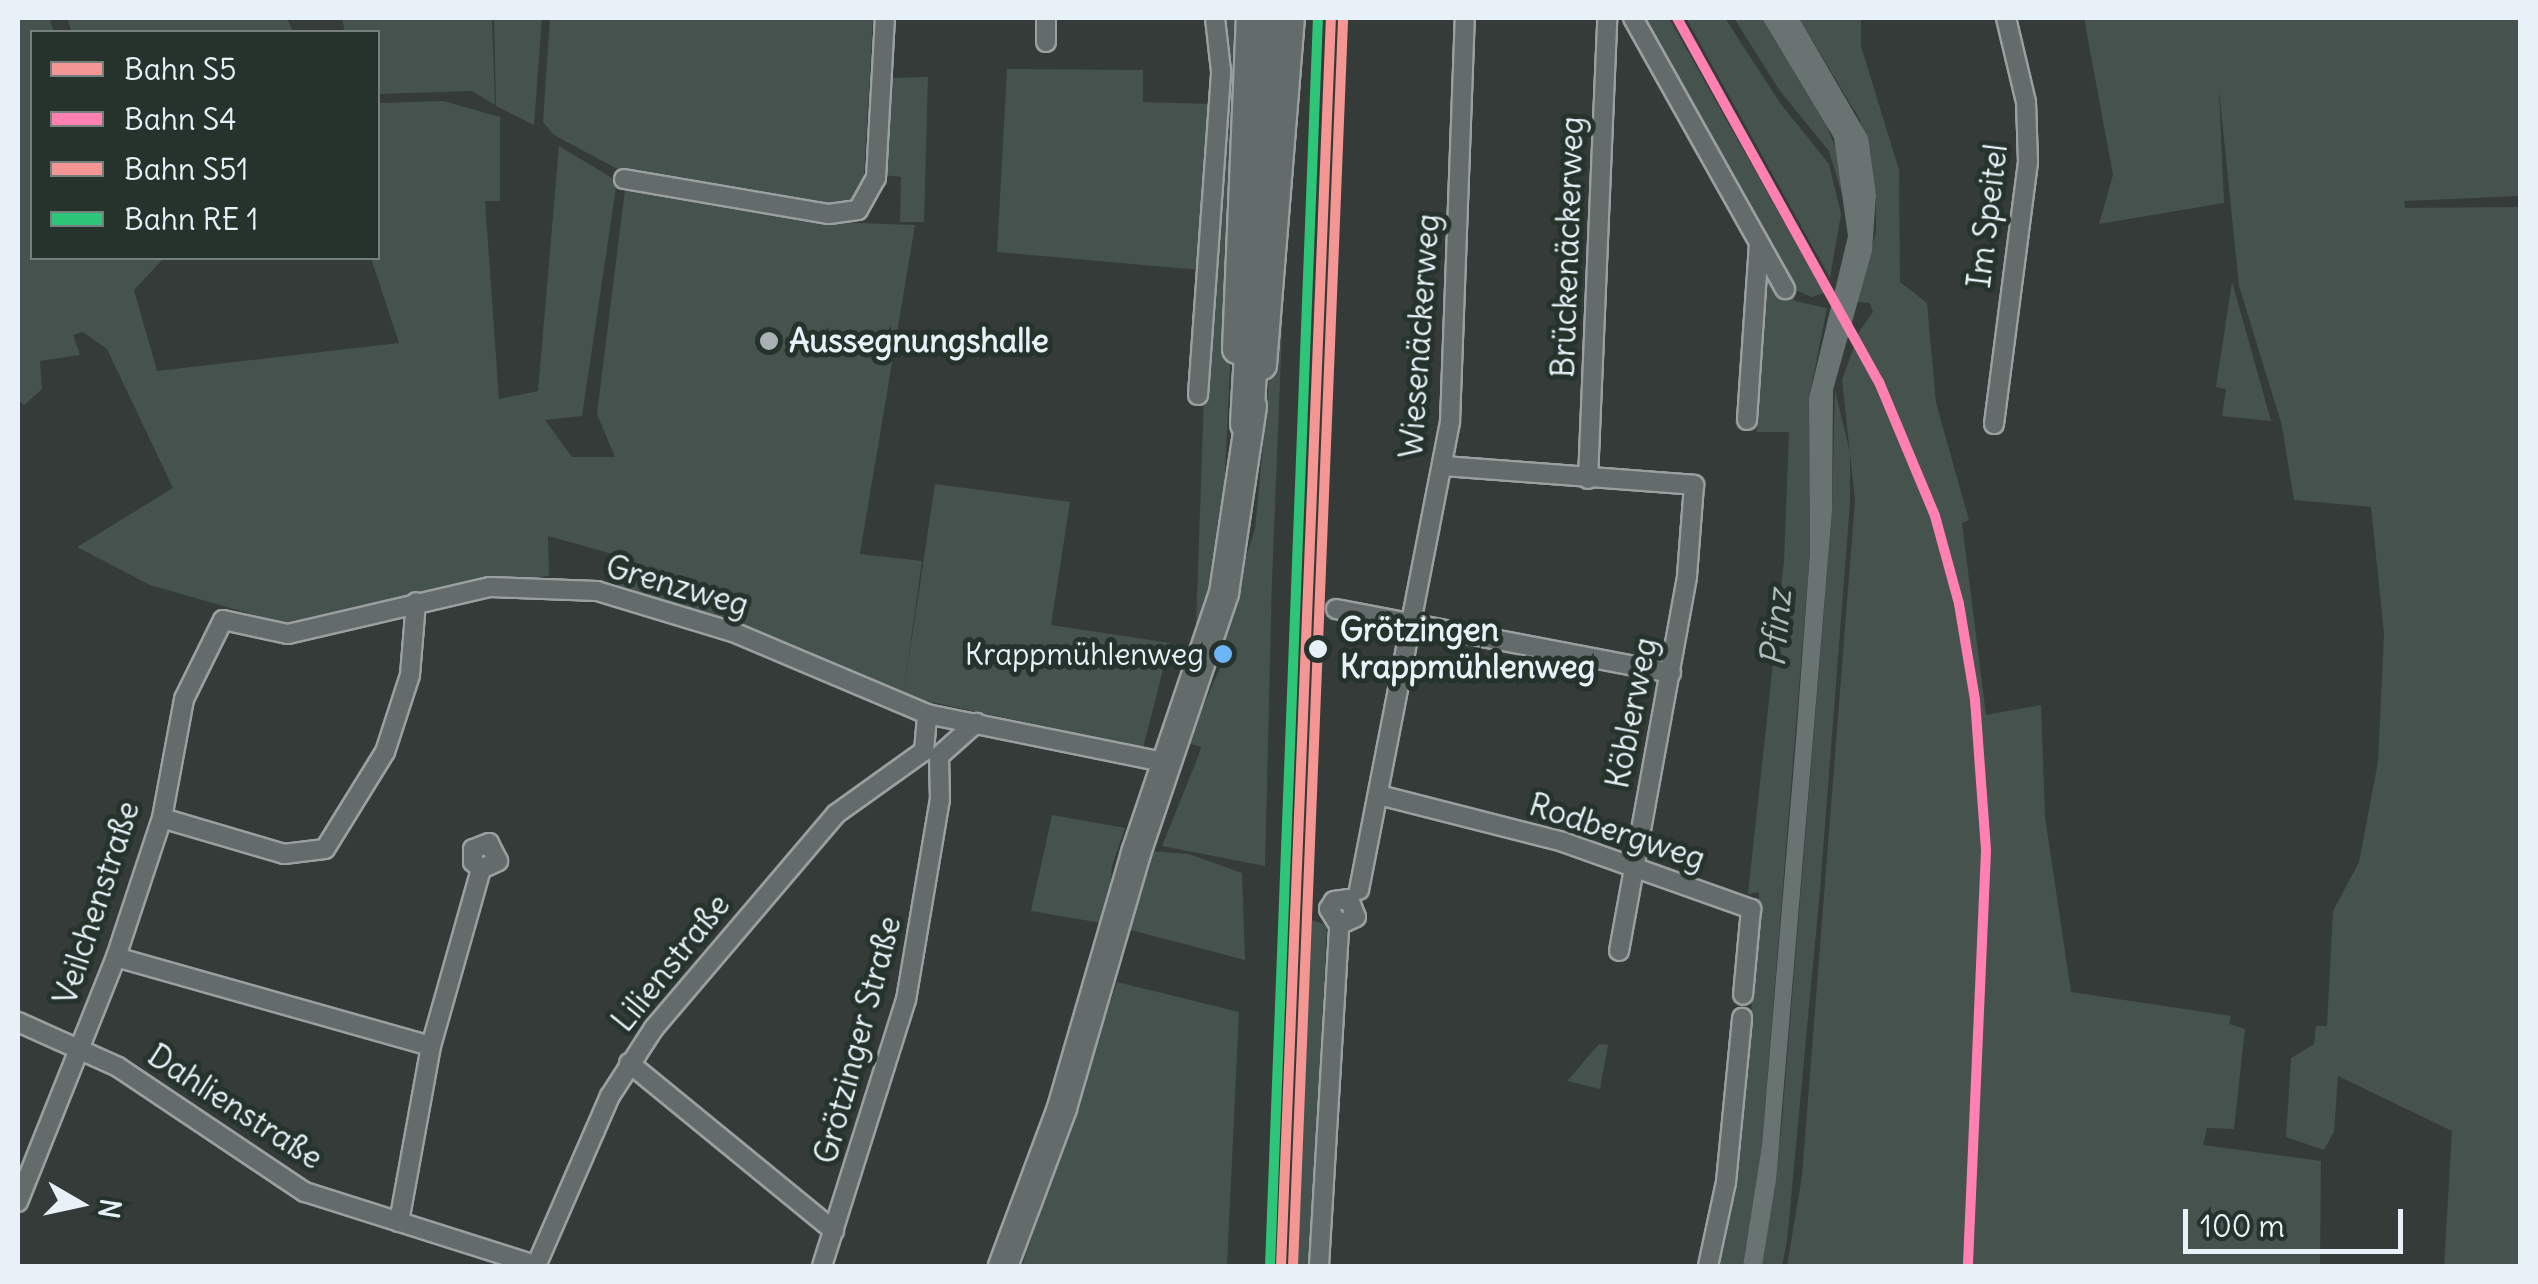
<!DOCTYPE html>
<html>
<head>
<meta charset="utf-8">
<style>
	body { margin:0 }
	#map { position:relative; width:2538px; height:1284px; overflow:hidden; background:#353b38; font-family:Delius,sans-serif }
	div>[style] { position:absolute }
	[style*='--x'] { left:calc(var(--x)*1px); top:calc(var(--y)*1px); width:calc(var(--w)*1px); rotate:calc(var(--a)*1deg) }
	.green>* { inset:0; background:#46524e }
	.water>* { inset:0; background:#687372 }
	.roads { filter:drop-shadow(2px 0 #9a9f9f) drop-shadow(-2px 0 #9a9f9f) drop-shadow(0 2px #9a9f9f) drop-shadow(0 -2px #9a9f9f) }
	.street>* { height:18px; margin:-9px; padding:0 9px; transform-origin:9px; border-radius:9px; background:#646b6b }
	.primary>* { height:28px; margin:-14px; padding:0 14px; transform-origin:14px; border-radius:14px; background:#646b6b }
	.highway>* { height:32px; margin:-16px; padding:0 16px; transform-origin:16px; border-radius:16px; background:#646b6b }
	.rail-1>* { height:10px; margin:-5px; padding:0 5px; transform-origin:5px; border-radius:5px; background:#f49694 }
	.rail-2>* { height:10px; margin:-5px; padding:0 5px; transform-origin:5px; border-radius:5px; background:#ff80b1 }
	.rail-3>* { height:10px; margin:-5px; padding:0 5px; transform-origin:5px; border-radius:5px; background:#f49694 }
	.rail-4>* { height:10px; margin:-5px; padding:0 5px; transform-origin:5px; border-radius:5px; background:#2dc577 }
	.dots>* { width:28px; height:28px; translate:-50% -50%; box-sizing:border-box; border:5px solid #26332d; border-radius:50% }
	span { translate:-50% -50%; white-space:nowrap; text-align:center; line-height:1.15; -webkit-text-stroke:10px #26332d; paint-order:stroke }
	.bus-label { font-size:30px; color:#e8f1f8 }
	.right { translate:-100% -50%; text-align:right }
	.street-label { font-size:32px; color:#e8f1f8 }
	.poi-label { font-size:32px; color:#e8f1f8; font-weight:700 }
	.left { translate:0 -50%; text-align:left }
	.stop-label { font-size:32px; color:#e8f1f8; font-weight:700 }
	.water-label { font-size:35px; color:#b1bbbe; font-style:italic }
	.frame { position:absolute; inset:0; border:20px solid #e8f1f8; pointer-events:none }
	.legend { position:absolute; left:30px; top:30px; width:350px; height:230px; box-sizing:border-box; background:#26332d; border:2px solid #747f7e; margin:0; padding:12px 18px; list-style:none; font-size:30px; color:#e8f1f8 }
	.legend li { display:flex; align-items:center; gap:20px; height:50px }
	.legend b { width:50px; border:2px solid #747f7e }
	.north { position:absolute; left:30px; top:1154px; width:100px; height:100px; -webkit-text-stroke:8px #26332d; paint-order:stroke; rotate:99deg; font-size:28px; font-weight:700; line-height:40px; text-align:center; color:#e8f1f8 }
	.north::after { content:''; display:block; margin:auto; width:35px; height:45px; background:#e8f1f8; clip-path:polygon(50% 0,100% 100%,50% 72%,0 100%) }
	.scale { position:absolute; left:2183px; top:1209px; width:220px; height:45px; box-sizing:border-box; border:5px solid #e8f1f8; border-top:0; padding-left:12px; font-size:30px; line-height:35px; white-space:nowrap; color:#e8f1f8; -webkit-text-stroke:8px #26332d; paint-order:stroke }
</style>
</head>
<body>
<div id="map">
	<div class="green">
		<div style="clip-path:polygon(18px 18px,49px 18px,54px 32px,32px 32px,32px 258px,164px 258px,134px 290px,157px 371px,399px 343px,371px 258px,378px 258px,378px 103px,443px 101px,500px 117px,500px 201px,485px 201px,499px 399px,538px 391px,559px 146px,617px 181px,582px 416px,545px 420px,572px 457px,615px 457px,597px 414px,625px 189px,856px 223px,915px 225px,860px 554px,922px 561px,904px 691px,935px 484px,1070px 502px,1051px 625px,1170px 643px,1143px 748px,904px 696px,775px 640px,615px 587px,623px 557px,548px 536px,549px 576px,424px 591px,343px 618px,289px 625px,150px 585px,77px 547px,173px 488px,107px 349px,83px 332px,73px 335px,80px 355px,40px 361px,42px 389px,24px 405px,18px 400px)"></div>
		<div style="clip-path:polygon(67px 18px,287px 18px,293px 32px,66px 32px,71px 30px)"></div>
		<div style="clip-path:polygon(342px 18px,492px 18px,495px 105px,472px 91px,378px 94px,378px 32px,345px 32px)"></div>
		<div style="clip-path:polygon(494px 18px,542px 18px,534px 125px,496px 106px)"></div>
		<div style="clip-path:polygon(550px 18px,873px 18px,863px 194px,851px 209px,640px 181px,554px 135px,543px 122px)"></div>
		<div style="clip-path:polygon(1223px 18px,1246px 18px,1221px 562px,1155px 750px,1196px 627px,1204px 395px,1228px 57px)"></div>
		<div style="clip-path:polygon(1645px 18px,1669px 18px,1824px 293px,1812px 297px,1791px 288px)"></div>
		<div style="clip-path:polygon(1686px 18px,1725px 18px,1780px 103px,1829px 164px,1841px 214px,1830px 278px)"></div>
		<div style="clip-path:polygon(1734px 18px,1762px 18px,1819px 107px,1841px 161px,1848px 214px,1829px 151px,1780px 91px)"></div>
		<div style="clip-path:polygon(1799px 18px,1861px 18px,1861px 46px,1899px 170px,1900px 282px,1927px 303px,1936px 403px,1969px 520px,1962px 523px,1986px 715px,2041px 705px,2045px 817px,2071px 992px,2231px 1016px,2229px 1024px,2245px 1029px,2234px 1129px,2207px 1128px,2203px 1145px,2321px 1161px,2320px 1266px,1787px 1266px,1802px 1176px,1855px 500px,1842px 380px,1859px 332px,1873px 312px,1870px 303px,1857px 302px,1876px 232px,1876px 195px,1860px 120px)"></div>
		<div style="clip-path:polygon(2084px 18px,2520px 18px,2520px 196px,2404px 201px,2405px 208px,2520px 207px,2520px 1266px,2444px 1266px,2452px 1131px,2338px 1076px,2334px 1132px,2324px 1150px,2286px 1137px,2291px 1058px,2314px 1044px,2316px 1026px,2327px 1026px,2333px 911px,2359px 862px,2378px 762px,2384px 634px,2371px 507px,2294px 500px,2282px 426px,2239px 286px,2219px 90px,2224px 203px,2099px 224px,2113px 175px)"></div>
		<div style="clip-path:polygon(1007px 69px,1143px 70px,1143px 102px,1211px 104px,1200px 270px,997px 252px)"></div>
		<div style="clip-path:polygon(928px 77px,924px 222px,900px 222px,901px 177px,883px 175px,890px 78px)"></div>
		<div style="clip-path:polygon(1288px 182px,1272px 580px,1265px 866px,1162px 846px,1198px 757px,1201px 747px,1187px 743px,1223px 661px,1227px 614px,1255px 529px)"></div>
		<div style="clip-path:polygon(1764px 263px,1795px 301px,1827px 308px,1809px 398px,1810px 552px,1762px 1145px,1743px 1266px,1716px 1266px,1739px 1149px,1749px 1047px,1759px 892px,1748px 894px,1784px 561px,1789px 432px,1757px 432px)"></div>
		<div style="clip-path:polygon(2232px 282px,2233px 285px,2271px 421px,2222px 416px,2226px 389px,2216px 387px)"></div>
		<div style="clip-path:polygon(1835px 390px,1850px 453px,1850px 503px,1820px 890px,1787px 1241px,1782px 1266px,1762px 1266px,1781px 1131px,1832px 511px)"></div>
		<div style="clip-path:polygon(1052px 815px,1125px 828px,1112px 866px,1107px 924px,1031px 911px)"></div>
		<div style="clip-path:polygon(1149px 851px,1189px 854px,1242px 873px,1245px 960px,1127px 929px)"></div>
		<div style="clip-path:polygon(1308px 919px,1327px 925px,1310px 1266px,1294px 1266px)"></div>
		<div style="clip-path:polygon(1117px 982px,1239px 1012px,1227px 1266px,1022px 1266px)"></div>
		<div style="clip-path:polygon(1599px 1044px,1608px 1045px,1600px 1089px,1567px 1081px)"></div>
	</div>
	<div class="water">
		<div style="clip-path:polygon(1762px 18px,1799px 18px,1868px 137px,1876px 195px,1872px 251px,1833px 390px,1832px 511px,1776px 1180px,1762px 1266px,1743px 1266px,1762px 1145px,1796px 740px,1810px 552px,1809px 398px,1848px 236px,1834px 138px)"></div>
	</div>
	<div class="roads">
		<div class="street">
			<div style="--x:1633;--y:18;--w:311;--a:60.7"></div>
			<div style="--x:1046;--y:42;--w:24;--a:-90"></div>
			<div style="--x:624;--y:179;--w:208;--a:9.7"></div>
			<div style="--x:829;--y:214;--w:29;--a:-8"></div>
			<div style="--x:858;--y:210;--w:37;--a:-61"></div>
			<div style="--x:876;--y:178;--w:160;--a:-86.8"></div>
			<div style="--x:1198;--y:395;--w:325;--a:-85.9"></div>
			<div style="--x:1221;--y:71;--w:53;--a:-96.5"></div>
			<div style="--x:1747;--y:420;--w:175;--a:-86.1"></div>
			<div style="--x:1994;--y:424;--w:264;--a:-82.6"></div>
			<div style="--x:2028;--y:162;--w:60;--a:-91.9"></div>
			<div style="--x:2026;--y:102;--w:86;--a:-103.4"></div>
			<div style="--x:1443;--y:466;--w:252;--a:4.3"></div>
			<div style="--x:1694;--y:485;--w:92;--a:94.4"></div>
			<div style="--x:1687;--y:577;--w:380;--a:100.3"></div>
			<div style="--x:1588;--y:479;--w:461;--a:-87.6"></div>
			<div style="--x:1336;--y:609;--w:341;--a:10.8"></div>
			<div style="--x:924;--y:751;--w:37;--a:-85"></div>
			<div style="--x:1379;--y:795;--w:190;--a:14.3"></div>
			<div style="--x:1563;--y:842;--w:200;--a:19.6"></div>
			<div style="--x:1751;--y:909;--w:86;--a:95.3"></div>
			<div style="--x:162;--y:818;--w:127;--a:16.4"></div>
			<div style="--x:284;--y:854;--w:41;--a:-7"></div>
			<div style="--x:325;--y:849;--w:114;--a:-58.3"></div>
			<div style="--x:385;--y:752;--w:81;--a:-72"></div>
			<div style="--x:410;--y:675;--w:73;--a:-85.3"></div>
			<div style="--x:1359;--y:890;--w:477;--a:-79"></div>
			<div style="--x:1450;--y:422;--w:404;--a:-87.9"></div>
			<div style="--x:116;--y:957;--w:327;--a:15.8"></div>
			<div style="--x:18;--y:1022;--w:110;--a:24.2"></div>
			<div style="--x:118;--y:1067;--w:225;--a:33.8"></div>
			<div style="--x:305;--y:1192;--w:244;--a:17.6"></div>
			<div style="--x:629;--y:1063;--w:265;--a:39.3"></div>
			<div style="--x:18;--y:1202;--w:264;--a:-68.2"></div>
			<div style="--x:116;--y:957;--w:146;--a:-71.7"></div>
			<div style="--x:162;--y:818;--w:121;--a:-79.5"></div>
			<div style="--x:184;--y:699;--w:88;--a:-63.7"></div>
			<div style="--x:223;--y:620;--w:66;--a:12.2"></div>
			<div style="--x:288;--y:634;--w:207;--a:-13.1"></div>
			<div style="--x:490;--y:587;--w:107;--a:2.1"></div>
			<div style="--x:597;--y:591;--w:142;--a:16.8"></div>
			<div style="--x:733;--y:632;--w:211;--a:22.9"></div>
			<div style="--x:927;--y:714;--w:245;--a:11.5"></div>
			<div style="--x:399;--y:1222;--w:179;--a:-79.7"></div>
			<div style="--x:431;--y:1046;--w:184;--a:-74.2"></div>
			<div style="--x:481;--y:869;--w:19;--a:-25"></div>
			<div style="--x:498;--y:861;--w:20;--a:-117"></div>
			<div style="--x:489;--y:843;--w:17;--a:159"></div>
			<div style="--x:473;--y:849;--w:13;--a:90"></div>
			<div style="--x:473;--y:862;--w:11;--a:41"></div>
			<div style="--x:536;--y:1266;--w:185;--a:-66.5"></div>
			<div style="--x:610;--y:1096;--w:81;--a:-57.1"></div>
			<div style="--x:654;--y:1028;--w:281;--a:-49.6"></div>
			<div style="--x:836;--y:814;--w:108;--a:-35.6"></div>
			<div style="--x:822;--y:1266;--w:279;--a:-72.5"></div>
			<div style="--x:906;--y:1000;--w:203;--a:-80.4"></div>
			<div style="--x:940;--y:800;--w:44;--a:-91.3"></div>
			<div style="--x:939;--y:756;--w:50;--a:-41.7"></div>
			<div style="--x:1319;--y:1266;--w:342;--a:-86.6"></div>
			<div style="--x:1339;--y:925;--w:19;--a:-122"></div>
			<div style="--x:1329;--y:909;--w:9;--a:-58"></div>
			<div style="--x:1334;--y:901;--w:15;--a:-8"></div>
			<div style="--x:1349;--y:899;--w:19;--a:69"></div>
			<div style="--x:1356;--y:917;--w:19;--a:155"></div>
			<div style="--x:1708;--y:1266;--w:86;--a:-77.9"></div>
			<div style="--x:1726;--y:1182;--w:165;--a:-84.4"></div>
		</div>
		<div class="primary">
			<div style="--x:1237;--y:349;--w:331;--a:-87.6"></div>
			<div style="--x:1262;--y:365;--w:348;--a:-85.4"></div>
			<div style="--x:1003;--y:1266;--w:169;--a:-69.5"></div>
			<div style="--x:1062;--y:1108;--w:266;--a:-73.8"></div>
			<div style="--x:1136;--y:853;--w:274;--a:-71.3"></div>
			<div style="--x:1224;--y:593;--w:189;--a:-81.5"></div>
		</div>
		<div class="highway">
			<div style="--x:1247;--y:424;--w:407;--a:-86.8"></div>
		</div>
	</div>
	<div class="rail-1">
		<div style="--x:1281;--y:1266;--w:1249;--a:-87.71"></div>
	</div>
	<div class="rail-2">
		<div style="--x:1677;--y:18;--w:416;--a:61"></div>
		<div style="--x:1879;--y:382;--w:145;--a:67.3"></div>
		<div style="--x:1935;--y:516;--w:91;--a:74.7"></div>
		<div style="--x:1959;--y:604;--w:97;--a:80.5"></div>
		<div style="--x:1975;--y:700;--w:151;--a:85.8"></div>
		<div style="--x:1986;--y:851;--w:415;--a:92.5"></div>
	</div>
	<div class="rail-3">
		<div style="--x:1293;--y:1266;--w:1248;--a:-87.7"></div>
	</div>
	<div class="rail-4">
		<div style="--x:1270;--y:1266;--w:1249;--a:-87.8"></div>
	</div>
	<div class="dots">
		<div style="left:769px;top:341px;background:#a9b1b5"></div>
		<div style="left:1318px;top:649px;background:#e8f1f8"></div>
		<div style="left:1223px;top:654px;background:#6db6f5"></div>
	</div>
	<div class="bus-label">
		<span class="right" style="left:1204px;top:654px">Krappmühlenweg</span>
	</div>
	<div class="street-label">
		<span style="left:1988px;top:216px;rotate:-83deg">Im Speitel</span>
		<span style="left:1568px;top:247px;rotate:-88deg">Brückenäckerweg</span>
		<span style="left:1420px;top:336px;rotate:-86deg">Wiesenäckerweg</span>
		<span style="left:677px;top:586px;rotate:16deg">Grenzweg</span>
		<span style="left:1632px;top:713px;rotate:-79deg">Köblerweg</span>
		<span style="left:1617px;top:832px;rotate:18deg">Rodbergweg</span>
		<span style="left:97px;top:903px;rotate:-72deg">Veilchenstraße</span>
		<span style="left:671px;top:963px;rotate:-51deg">Lilienstraße</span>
		<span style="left:858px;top:1040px;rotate:-75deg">Grötzinger Straße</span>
		<span style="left:235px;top:1107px;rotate:33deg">Dahlienstraße</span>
	</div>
	<div class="poi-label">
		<span class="left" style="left:789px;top:341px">Aussegnungshalle</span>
	</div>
	<div class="stop-label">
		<span class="left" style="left:1340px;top:649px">Grötzingen<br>Krappmühlenweg</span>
	</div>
	<div class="water-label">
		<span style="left:1775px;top:628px;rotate:-85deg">Pfinz</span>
	</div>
	<div class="frame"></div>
	<ul class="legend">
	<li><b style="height:12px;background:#f49694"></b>Bahn S5</li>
	<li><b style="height:12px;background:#ff80b1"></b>Bahn S4</li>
	<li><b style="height:12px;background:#f49694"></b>Bahn S51</li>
	<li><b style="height:12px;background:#2dc577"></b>Bahn RE 1</li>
	</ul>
	<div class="north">N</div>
	<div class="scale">100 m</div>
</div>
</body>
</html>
